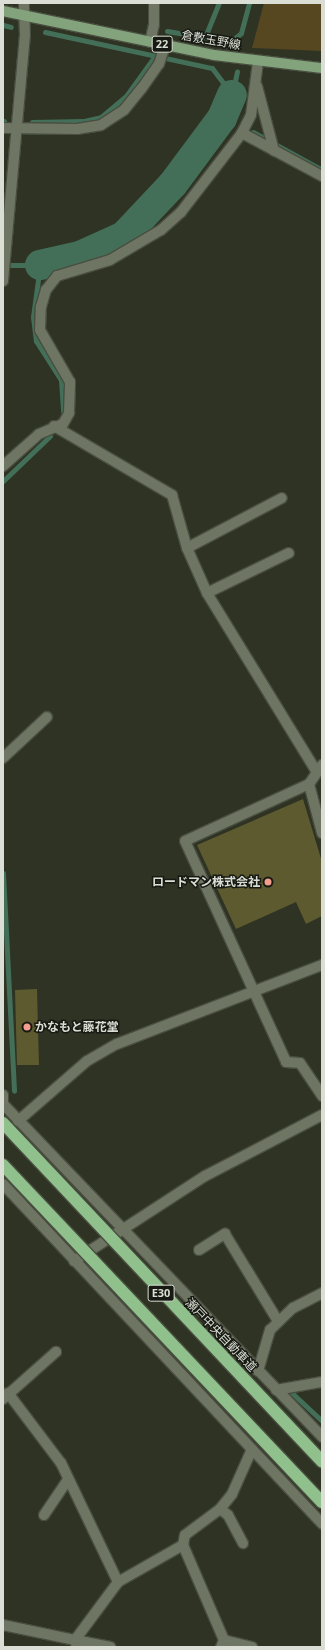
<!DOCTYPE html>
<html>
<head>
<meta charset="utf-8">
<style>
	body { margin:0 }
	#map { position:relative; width:325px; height:1650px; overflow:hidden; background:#2e3323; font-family:"Open Sans","Noto Sans JP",sans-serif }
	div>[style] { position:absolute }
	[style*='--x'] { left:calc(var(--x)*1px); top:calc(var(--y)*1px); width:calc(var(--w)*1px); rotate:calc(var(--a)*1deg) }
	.green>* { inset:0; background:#574721 }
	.stream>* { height:5px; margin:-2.5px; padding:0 2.5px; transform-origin:2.5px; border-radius:2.5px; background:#436f59 }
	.river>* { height:30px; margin:-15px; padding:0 15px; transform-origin:15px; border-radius:15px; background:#436f59 }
	.building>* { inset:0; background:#5d5a2f }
	.roads { filter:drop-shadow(1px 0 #494e40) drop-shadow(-1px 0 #494e40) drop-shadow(0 1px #494e40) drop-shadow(0 -1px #494e40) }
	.street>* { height:10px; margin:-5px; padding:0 5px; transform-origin:5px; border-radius:5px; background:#6e7563 }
	.secondary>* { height:10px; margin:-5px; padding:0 5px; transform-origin:5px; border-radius:5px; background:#6e7563 }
	.primary>* { height:10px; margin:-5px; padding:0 5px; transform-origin:5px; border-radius:5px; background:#82a37c }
	.bridges { filter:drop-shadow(1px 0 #494e40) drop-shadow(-1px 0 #494e40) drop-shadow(0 1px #494e40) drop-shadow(0 -1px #494e40) }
	.highway-bridge>* { height:12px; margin:-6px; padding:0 6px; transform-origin:6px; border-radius:6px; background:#90c18c }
	.dots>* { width:11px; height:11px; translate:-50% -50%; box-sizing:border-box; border:2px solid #171a13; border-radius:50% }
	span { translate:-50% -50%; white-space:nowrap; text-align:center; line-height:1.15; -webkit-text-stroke:3px #171a13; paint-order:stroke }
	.shield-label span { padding:1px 3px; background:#171a13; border:1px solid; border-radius:3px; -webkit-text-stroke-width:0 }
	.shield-label { font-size:11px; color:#daded4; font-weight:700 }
	.street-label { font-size:12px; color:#daded4 }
	.poi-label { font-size:12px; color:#daded4; font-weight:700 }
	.right { translate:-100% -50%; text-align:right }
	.left { translate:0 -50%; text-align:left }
	.frame { position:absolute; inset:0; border:4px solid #daded4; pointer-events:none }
</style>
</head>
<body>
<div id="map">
	<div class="green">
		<div style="clip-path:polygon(264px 3px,322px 3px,322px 51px,252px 48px)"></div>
	</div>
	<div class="stream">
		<div style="--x:3;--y:25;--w:8;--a:14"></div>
		<div style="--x:167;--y:31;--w:43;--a:9.5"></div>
		<div style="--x:45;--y:32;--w:171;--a:12.2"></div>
		<div style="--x:212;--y:68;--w:34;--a:53"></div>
		<div style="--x:205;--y:37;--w:37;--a:-68"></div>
		<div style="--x:221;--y:40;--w:9;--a:13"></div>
		<div style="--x:230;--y:42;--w:14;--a:-39"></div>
		<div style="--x:241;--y:33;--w:31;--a:-75"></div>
		<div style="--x:232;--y:95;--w:24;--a:-78"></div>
		<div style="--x:222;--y:118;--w:12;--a:31"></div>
		<div style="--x:3;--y:121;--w:1;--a:0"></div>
		<div style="--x:32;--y:122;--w:52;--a:-1.1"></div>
		<div style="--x:84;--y:121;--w:17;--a:-13"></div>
		<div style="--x:101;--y:117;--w:33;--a:-40"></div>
		<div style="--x:126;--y:96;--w:49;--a:-54.1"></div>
		<div style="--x:253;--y:132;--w:79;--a:28.8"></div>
		<div style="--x:4;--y:265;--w:36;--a:0"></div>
		<div style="--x:40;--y:265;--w:52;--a:97.7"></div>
		<div style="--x:33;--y:317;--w:24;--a:83"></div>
		<div style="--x:36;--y:341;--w:46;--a:57.3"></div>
		<div style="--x:61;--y:380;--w:32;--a:86"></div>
		<div style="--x:3;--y:481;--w:65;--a:-43.8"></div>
		<div style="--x:3;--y:873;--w:218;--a:87.1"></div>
		<div style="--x:292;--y:1393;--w:41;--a:43"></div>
	</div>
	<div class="river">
		<div style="--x:40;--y:265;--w:41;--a:-12.7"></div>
		<div style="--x:80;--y:256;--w:48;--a:-24.4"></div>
		<div style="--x:124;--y:236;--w:71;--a:-46.7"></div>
		<div style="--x:173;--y:184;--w:82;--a:-53.4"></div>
		<div style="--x:222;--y:118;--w:25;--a:-67"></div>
	</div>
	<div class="building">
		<div style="clip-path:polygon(303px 799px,322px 862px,322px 916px,306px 924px,296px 902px,236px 929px,197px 845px)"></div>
		<div style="clip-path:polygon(37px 989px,39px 1065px,17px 1065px,15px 990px)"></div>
	</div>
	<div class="roads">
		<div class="street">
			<div style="--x:150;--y:42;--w:18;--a:-77"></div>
			<div style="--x:154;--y:24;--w:21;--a:-90"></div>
			<div style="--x:258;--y:62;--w:53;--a:97.5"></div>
			<div style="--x:251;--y:115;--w:20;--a:117"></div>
			<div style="--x:242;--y:133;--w:91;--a:28.3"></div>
			<div style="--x:257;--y:86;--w:67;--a:75.3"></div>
			<div style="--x:3;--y:128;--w:74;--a:0.8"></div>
			<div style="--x:77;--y:129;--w:24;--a:-9"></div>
			<div style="--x:101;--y:125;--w:27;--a:-33"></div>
			<div style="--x:124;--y:110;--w:28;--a:-51"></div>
			<div style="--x:142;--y:88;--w:29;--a:-55"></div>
			<div style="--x:159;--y:64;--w:20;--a:-72"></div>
			<div style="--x:54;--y:426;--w:137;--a:30.3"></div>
			<div style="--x:172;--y:495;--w:55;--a:74.2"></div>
			<div style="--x:187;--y:548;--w:49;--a:66"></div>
			<div style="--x:207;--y:593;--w:209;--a:58.5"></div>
			<div style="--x:3;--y:466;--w:48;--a:-41.6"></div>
			<div style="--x:39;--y:434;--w:26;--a:-23"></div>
			<div style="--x:63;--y:424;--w:13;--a:-61"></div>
			<div style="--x:69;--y:413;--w:31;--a:-88"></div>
			<div style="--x:70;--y:382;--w:60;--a:-120"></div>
			<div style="--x:40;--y:330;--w:23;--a:-88"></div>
			<div style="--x:41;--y:307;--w:18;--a:-74"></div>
			<div style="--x:46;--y:290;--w:18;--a:-52"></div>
			<div style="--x:57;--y:276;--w:55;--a:-16.8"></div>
			<div style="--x:110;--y:260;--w:59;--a:-30.5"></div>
			<div style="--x:161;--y:230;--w:27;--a:-42"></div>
			<div style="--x:181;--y:212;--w:100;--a:-52.3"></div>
			<div style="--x:187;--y:548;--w:107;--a:-27.8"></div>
			<div style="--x:207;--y:593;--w:91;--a:-26"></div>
			<div style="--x:3;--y:758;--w:60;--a:-43"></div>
			<div style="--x:322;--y:765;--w:23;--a:124"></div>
			<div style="--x:309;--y:784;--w:136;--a:155.3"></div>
			<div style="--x:185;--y:841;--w:243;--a:65.4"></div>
			<div style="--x:286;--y:1062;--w:14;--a:4"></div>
			<div style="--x:300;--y:1063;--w:40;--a:56"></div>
			<div style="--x:309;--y:784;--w:51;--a:75.1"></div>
			<div style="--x:4;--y:1105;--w:460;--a:46.2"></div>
			<div style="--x:18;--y:1121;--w:91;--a:-41"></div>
			<div style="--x:87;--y:1061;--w:34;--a:-30"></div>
			<div style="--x:117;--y:1044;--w:220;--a:-21.1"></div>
			<div style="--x:3;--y:1184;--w:466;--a:46.8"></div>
			<div style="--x:199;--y:1250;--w:31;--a:-32"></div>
			<div style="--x:225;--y:1234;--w:102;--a:58.7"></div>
			<div style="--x:74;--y:1261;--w:156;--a:-33"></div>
			<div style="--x:205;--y:1176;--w:132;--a:-27.5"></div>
			<div style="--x:258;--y:1371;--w:43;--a:-73.7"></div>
			<div style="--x:270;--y:1330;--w:32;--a:-44"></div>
			<div style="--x:293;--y:1308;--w:33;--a:-27"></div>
			<div style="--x:276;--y:1390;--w:47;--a:-9.9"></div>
			<div style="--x:8;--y:1393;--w:88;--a:52.9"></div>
			<div style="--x:61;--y:1463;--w:132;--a:64.4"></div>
			<div style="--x:3;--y:1399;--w:71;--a:-41.6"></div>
			<div style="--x:220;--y:1509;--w:10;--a:37"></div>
			<div style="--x:228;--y:1515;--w:32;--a:62"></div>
			<div style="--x:44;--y:1515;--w:41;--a:-55.9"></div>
			<div style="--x:183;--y:1545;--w:103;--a:66.7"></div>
			<div style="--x:224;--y:1640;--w:8;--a:113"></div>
			<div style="--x:3;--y:1625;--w:74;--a:11.8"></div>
			<div style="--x:75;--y:1640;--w:72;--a:-53.4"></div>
			<div style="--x:118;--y:1582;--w:75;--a:-29.6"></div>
			<div style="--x:183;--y:1545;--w:10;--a:-79"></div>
			<div style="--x:185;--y:1535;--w:44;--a:-36.6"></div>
			<div style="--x:220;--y:1509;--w:19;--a:-51"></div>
			<div style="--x:232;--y:1494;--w:49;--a:-66"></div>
			<div style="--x:224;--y:1640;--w:29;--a:14"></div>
			<div style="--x:77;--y:1647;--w:7;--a:-106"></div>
			<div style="--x:75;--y:1640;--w:36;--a:11"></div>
		</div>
		<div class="secondary">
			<div style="--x:3;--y:281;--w:247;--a:-84.9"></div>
			<div style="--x:25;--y:35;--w:32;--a:-92"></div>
			<div style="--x:3;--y:1095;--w:10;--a:90"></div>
		</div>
		<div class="primary">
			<div style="--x:3;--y:11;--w:216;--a:11.8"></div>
			<div style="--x:214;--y:55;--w:109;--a:6.9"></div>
		</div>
	</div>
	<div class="bridges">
		<div class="highway-bridge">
			<div style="--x:3;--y:1123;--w:465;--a:46.7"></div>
			<div style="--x:3;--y:1165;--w:464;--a:46.6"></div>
		</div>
	</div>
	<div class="dots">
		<div style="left:268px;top:882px;background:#f49d8d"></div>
		<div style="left:27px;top:1027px;background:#f49d8d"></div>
	</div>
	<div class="shield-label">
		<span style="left:162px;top:44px">22</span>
		<span style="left:161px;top:1293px">E30</span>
	</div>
	<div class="street-label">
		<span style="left:211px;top:40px;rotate:10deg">倉敷玉野線</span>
		<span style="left:221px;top:1335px;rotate:46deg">瀬戸中央自動車道</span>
	</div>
	<div class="poi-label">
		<span class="right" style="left:260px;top:882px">ロードマン株式会社</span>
		<span class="left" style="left:35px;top:1027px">かなもと藤花堂</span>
	</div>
	<div class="frame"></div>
</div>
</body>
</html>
